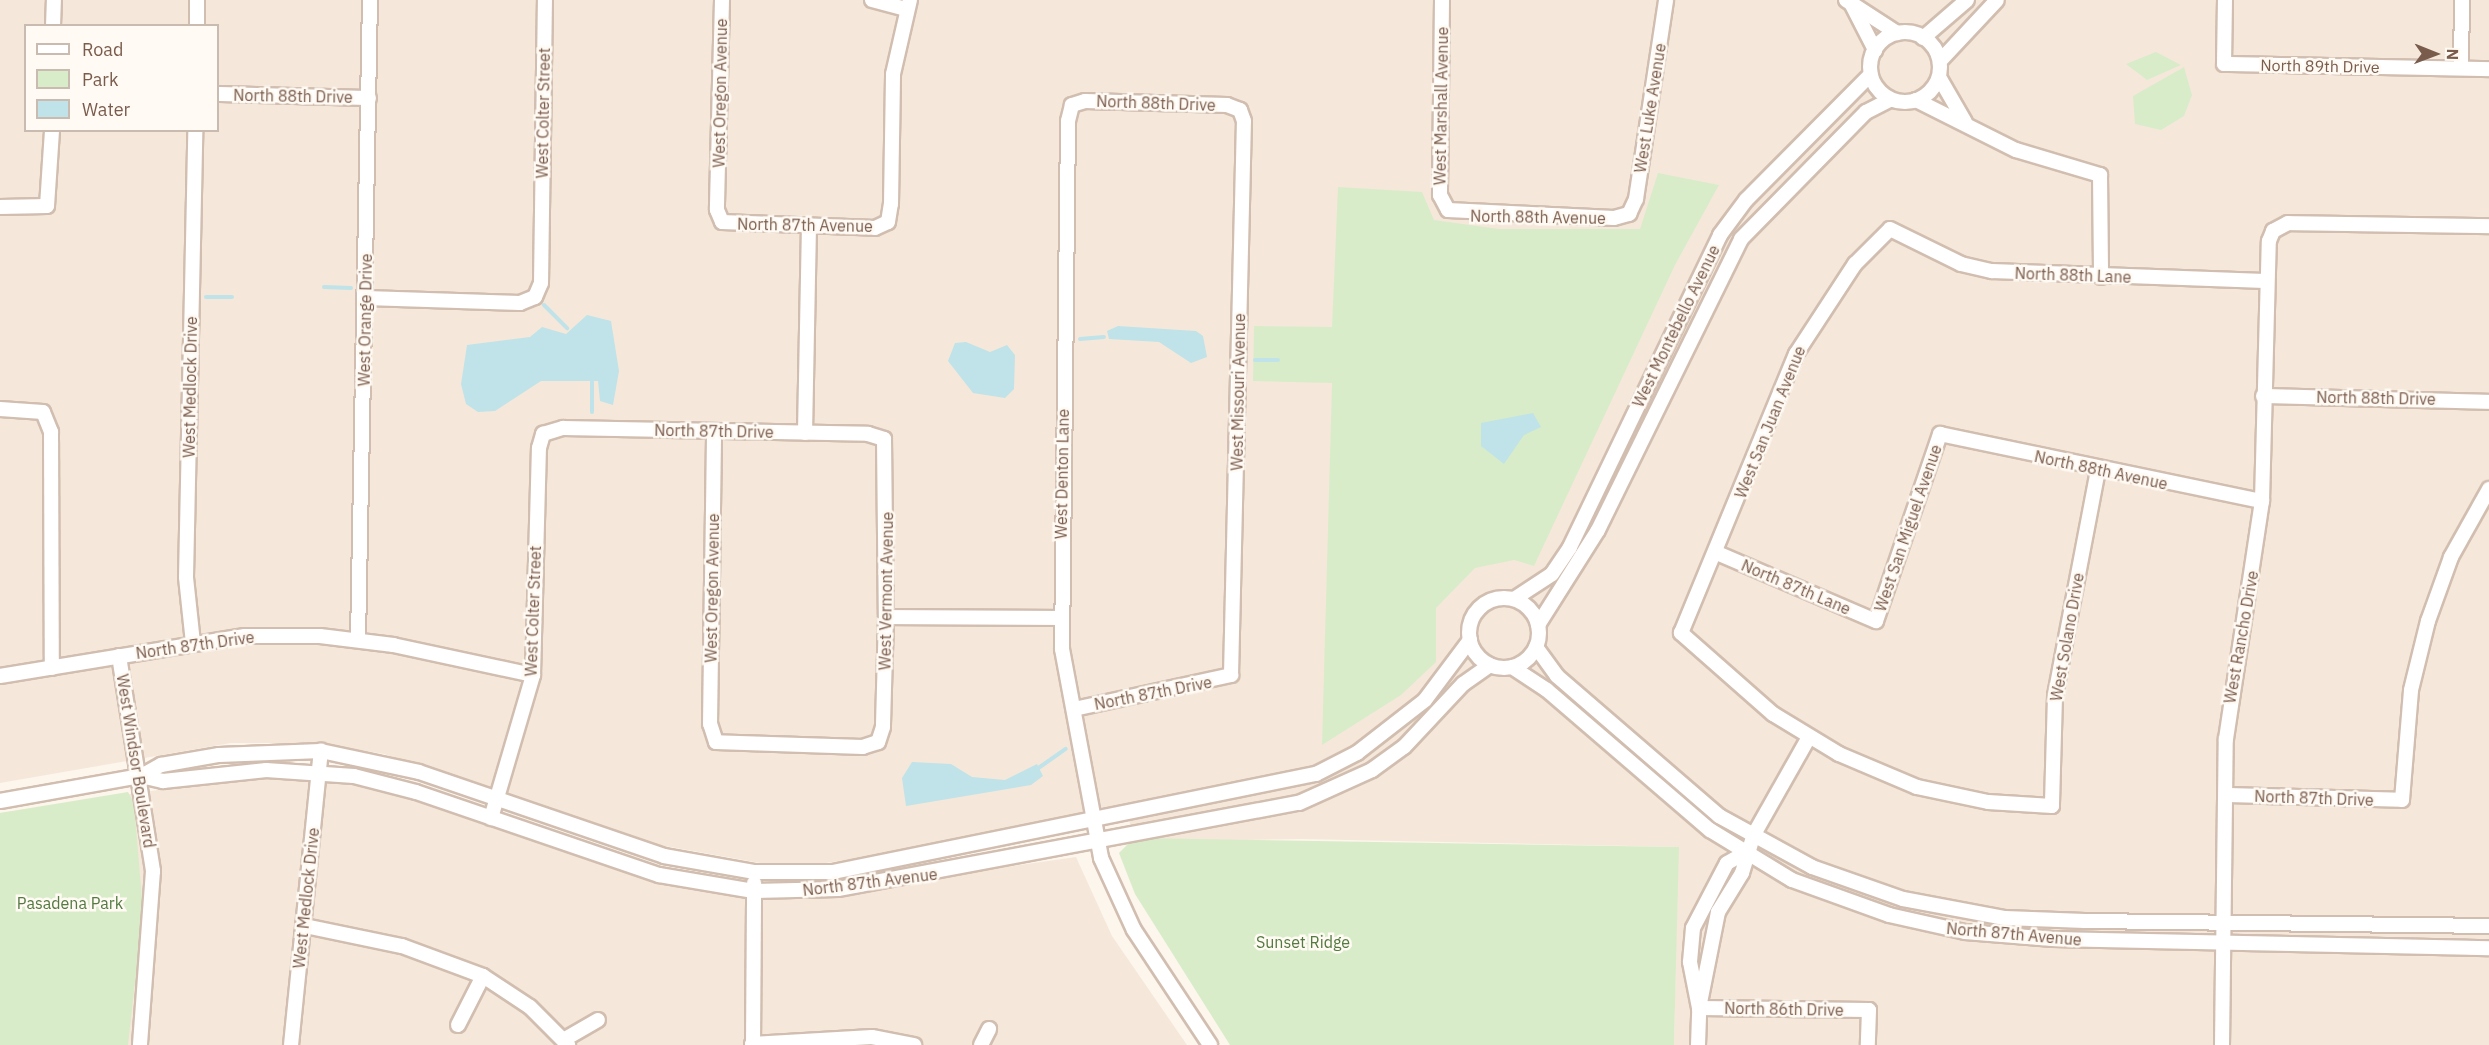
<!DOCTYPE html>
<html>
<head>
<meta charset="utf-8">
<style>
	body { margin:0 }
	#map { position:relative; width:2489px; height:1045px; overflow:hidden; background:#fdf6ec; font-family:"IBM Plex Sans",sans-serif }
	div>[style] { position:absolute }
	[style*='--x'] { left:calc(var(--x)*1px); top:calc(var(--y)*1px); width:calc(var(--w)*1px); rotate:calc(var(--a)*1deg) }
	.residential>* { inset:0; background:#f5e8da }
	.green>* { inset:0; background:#d8ecc9 }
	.water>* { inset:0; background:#bfe3e8 }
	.stream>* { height:4px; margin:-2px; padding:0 2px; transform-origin:2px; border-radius:2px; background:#bfe3e8 }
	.roads { filter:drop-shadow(2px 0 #d1beb0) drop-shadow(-2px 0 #d1beb0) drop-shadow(0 2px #d1beb0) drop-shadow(0 -2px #d1beb0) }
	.minor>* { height:14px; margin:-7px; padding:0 7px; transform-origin:7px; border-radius:7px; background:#fff }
	.minor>.ring { margin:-7px; padding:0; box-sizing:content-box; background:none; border:14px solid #fff; border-radius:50% }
	span { translate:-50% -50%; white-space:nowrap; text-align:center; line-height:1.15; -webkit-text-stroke:5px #fffaf3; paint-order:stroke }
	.street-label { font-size:16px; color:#7a5c4d }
	.park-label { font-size:16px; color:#537a41 }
	.legend { position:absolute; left:24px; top:24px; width:195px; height:108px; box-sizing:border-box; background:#fffaf3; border:2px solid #cabbb1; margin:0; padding:8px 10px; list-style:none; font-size:18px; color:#7a5c4d }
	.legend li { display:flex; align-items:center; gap:12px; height:30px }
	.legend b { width:30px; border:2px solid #cabbb1 }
	.north { position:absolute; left:2405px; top:24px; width:60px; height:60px; -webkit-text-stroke:4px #fffaf3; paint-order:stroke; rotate:91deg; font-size:16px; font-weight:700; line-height:24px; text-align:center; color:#7a5c4d }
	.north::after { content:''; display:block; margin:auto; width:21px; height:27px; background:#7a5c4d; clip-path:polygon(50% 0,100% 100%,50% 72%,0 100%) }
</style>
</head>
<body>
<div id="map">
	<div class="residential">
		<div style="clip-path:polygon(evenodd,0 0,2489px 0,2489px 1045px,1674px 1045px,1678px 847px,1301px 839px,1135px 842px,1126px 809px,871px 856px,819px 864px,760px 863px,654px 844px,384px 754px,317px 743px,231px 743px,0 783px,0 0,26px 26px,218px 26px,218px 130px,26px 130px,26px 26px)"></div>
		<div style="clip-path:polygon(261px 775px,377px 786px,572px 852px,804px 896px,1076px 857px,1112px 936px,1187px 1045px,0 1045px,0 813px)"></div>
	</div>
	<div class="green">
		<div style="clip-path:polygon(2156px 52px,2181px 65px,2147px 80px,2126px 64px)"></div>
		<div style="clip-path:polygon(2184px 67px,2192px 95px,2184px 116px,2161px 130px,2135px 124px,2133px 96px)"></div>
		<div style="clip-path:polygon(1658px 173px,1719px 185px,1675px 265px,1534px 566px,1514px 560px,1475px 568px,1436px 608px,1436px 662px,1401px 695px,1322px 745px,1332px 383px,1253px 381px,1254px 326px,1332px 327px,1338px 187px,1422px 192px,1434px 220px,1499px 229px,1640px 229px)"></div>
		<div style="clip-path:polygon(128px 792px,134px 803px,143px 911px,128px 1045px,0 1045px,0 813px)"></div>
		<div style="clip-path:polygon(1134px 838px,1679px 847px,1674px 1045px,1230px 1045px,1135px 894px,1119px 853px)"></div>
	</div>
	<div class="water">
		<div style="clip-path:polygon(587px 315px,611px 321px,619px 371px,613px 405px,600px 401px,598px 381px,541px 381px,495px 411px,478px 412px,466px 404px,461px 384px,467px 345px,530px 337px,542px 327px,566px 334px)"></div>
		<div style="clip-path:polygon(1118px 326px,1196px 331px,1203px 336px,1207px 357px,1191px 363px,1159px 342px,1109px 339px,1107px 331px)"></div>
		<div style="clip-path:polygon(966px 342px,990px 352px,1007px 345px,1015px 355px,1014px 389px,1005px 398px,973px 393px,948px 361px,955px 343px)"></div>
		<div style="clip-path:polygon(1533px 413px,1541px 427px,1524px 435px,1504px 464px,1481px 446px,1481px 423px)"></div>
		<div style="clip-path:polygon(912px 762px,951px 764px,972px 777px,1005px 780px,1037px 764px,1043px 776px,1031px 785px,906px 806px,902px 778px)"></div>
	</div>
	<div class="stream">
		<div style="--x:324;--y:287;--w:27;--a:2"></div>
		<div style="--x:206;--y:297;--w:26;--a:0"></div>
		<div style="--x:544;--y:305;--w:33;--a:45"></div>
		<div style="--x:1080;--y:339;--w:24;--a:-5"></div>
		<div style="--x:1255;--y:360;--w:23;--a:0"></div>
		<div style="--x:592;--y:412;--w:30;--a:-90"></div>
		<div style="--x:1037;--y:769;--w:35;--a:-35"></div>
	</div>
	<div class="roads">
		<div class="minor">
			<div style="--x:722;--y:0;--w:210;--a:91.4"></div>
			<div style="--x:717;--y:210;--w:13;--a:67"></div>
			<div style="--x:722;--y:222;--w:153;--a:2.2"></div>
			<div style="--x:875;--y:228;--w:14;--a:-25"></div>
			<div style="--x:888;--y:222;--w:18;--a:-81"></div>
			<div style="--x:891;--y:204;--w:130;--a:-89.1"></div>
			<div style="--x:893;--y:74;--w:76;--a:-77.1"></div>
			<div style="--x:872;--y:0;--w:35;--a:15"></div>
			<div style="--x:1442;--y:0;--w:195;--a:90.6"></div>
			<div style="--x:1440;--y:195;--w:17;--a:62"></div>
			<div style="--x:1448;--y:210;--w:166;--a:2.8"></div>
			<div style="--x:1614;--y:218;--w:16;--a:-15"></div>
			<div style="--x:1629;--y:214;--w:17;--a:-65"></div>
			<div style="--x:1636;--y:199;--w:201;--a:-81.4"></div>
			<div style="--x:1846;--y:0;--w:61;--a:32.9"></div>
			<div style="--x:2225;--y:0;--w:64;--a:90.9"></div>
			<div style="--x:2224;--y:64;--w:265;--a:1.1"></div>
			<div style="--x:1852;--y:5;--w:51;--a:62.9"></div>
			<div style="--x:53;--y:26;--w:26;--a:-88"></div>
			<div style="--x:197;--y:26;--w:26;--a:-90"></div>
			<div class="ring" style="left:1870px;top:32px;width:56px;height:56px"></div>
			<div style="--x:1923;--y:38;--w:58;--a:-40.8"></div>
			<div style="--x:1940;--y:61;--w:83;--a:-46.9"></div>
			<div style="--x:2461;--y:68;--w:68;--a:-89.2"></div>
			<div style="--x:1939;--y:77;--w:52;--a:60"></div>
			<div style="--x:218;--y:94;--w:151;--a:1.5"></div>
			<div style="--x:1916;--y:100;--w:112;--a:26.6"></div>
			<div style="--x:2016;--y:150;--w:88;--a:16.6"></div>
			<div style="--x:2100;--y:175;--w:102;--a:89.4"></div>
			<div style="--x:0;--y:207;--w:47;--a:-1.2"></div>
			<div style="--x:47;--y:206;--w:76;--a:-86.2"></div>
			<div style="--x:366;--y:298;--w:154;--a:1.9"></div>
			<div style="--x:520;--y:303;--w:16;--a:-22"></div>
			<div style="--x:535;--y:297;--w:15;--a:-67"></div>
			<div style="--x:541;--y:283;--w:283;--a:-89.2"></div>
			<div style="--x:2263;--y:396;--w:226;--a:1.5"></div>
			<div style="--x:0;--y:409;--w:43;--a:4"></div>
			<div style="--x:43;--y:412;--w:22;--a:68"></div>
			<div style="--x:51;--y:432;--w:236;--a:89.8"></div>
			<div style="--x:805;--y:433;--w:208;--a:-88.9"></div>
			<div style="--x:2098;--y:470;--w:230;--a:100.8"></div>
			<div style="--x:2055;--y:696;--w:110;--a:91.6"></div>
			<div style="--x:2052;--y:806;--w:64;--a:-176.4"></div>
			<div style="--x:1988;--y:802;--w:73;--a:-168.1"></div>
			<div style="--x:1917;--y:787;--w:85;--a:-157.1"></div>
			<div style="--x:1839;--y:754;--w:77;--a:-148.8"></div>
			<div style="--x:1773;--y:714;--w:123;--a:-138.6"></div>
			<div style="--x:1681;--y:633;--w:302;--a:-67.6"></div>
			<div style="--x:1796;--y:354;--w:108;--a:-56.8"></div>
			<div style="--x:1855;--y:264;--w:49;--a:-45"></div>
			<div style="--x:1890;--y:229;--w:79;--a:26.2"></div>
			<div style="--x:1961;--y:264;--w:32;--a:13"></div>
			<div style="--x:1992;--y:271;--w:273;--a:2.1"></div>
			<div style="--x:1717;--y:553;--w:173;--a:23.2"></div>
			<div style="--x:1876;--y:621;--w:198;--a:-71.1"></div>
			<div style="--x:1940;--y:434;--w:329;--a:11.8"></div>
			<div class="ring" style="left:1469px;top:598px;width:56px;height:56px"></div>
			<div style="--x:1514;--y:599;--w:45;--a:-33.3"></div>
			<div style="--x:1552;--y:574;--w:32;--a:-56"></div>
			<div style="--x:1570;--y:547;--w:346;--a:-64.3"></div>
			<div style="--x:1720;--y:235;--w:44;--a:-53.4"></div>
			<div style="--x:1746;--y:200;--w:177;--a:-45.2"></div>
			<div style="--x:886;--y:617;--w:173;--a:0.3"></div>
			<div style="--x:1538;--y:625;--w:112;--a:-57.7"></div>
			<div style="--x:1598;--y:530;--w:324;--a:-63.8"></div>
			<div style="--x:1741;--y:239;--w:178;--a:-45.5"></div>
			<div style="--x:1866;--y:112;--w:28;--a:-27"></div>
			<div style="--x:358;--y:640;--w:640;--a:-88.93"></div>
			<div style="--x:193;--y:643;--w:66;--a:-96.1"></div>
			<div style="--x:186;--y:577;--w:447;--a:-88.8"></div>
			<div style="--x:1536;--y:647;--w:36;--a:54"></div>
			<div style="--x:1557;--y:676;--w:214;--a:40.8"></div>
			<div style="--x:1719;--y:816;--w:106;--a:28.7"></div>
			<div style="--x:1812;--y:867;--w:96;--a:19.4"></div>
			<div style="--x:1903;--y:899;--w:104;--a:10.6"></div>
			<div style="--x:2005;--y:918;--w:80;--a:2.1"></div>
			<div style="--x:2085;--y:921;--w:404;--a:0.7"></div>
			<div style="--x:119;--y:656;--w:218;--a:81"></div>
			<div style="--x:153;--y:871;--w:174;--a:94.3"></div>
			<div style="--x:1512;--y:667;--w:42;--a:33.3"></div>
			<div style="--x:1547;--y:690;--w:215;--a:40.7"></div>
			<div style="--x:1710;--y:830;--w:96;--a:31.4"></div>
			<div style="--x:1792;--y:880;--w:103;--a:19.8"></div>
			<div style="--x:1889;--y:915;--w:78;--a:12.6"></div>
			<div style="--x:1965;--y:932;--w:88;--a:4.5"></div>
			<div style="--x:2053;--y:939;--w:436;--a:1.2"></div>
			<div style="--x:0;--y:676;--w:248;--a:-9.3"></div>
			<div style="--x:245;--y:636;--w:75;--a:0"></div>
			<div style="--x:320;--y:636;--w:74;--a:7"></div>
			<div style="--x:393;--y:645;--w:143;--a:12.1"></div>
			<div style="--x:1074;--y:709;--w:161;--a:-12.2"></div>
			<div style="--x:1231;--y:675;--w:554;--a:-88.66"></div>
			<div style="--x:1244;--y:121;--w:12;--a:-110"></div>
			<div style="--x:1240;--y:110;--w:14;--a:-159"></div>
			<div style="--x:1227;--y:105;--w:142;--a:-178.4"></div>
			<div style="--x:1085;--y:101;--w:14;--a:163"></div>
			<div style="--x:1072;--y:105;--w:16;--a:104"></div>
			<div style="--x:1068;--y:121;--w:528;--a:90.65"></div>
			<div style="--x:1062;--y:649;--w:213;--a:79.4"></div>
			<div style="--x:1101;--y:858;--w:79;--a:65.4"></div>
			<div style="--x:1134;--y:930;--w:138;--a:56.5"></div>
			<div style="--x:141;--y:776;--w:23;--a:13"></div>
			<div style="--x:163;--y:781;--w:104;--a:-6.1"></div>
			<div style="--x:266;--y:770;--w:88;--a:3.9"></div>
			<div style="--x:354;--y:776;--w:64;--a:14.5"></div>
			<div style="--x:416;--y:792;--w:257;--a:18.9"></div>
			<div style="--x:659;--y:875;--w:96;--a:9.6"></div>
			<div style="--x:754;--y:891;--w:84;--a:-1.4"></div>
			<div style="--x:838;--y:889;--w:469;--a:-10.6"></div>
			<div style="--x:1299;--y:803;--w:80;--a:-24.3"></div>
			<div style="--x:1372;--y:770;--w:39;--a:-36"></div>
			<div style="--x:1404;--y:747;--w:86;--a:-46.9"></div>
			<div style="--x:1463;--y:684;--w:33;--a:-35"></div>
			<div style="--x:2226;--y:795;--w:176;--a:1.6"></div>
			<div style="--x:2402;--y:800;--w:110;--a:-85.3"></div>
			<div style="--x:2411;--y:690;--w:71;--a:-76.2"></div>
			<div style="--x:2428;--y:621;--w:68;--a:-70.2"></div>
			<div style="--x:2451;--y:557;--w:78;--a:-60.8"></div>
			<div style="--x:0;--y:801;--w:143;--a:-10.1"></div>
			<div style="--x:141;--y:776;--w:23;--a:-29"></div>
			<div style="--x:161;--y:765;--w:59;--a:-9.8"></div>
			<div style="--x:219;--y:755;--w:102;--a:-2.2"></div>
			<div style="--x:321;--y:751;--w:100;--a:12.1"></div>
			<div style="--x:419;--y:772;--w:259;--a:18.9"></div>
			<div style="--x:664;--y:856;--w:91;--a:10.1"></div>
			<div style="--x:754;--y:872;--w:79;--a:0"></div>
			<div style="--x:833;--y:872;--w:493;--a:-11.5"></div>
			<div style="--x:1316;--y:774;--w:46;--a:-27.1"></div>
			<div style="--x:1357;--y:753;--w:86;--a:-37.9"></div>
			<div style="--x:1425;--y:700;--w:75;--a:-53.1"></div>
			<div style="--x:491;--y:818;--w:149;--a:-73.6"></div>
			<div style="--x:533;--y:675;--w:227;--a:-88.5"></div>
			<div style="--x:539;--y:448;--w:15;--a:-74"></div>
			<div style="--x:543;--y:434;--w:21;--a:-17"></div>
			<div style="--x:563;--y:428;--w:305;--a:1.1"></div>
			<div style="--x:868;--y:434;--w:17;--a:17"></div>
			<div style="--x:884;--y:439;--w:178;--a:89.4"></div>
			<div style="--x:886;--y:617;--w:110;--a:91.6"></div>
			<div style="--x:883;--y:727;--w:16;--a:108"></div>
			<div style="--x:878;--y:742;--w:16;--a:162"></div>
			<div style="--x:863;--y:747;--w:147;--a:-178.1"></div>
			<div style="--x:716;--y:742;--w:19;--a:-108"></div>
			<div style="--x:710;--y:724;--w:292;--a:-89.2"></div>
			<div style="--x:305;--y:926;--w:99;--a:11.7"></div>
			<div style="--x:402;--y:946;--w:86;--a:20.3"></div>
			<div style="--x:483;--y:976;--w:56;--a:33.4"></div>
			<div style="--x:530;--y:1007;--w:54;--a:45"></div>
			<div style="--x:1699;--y:1008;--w:98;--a:-78.8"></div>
			<div style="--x:1718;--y:912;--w:46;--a:-58.4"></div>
			<div style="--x:1742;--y:873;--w:39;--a:-73"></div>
			<div style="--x:1753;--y:836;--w:114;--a:-60.5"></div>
			<div style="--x:1699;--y:1008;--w:170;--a:0.7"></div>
			<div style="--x:1869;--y:1010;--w:35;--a:92"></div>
			<div style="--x:458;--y:1025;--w:55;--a:-63"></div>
			<div style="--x:565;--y:1039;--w:38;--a:-30"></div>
			<div style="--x:752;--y:1044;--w:120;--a:-3.3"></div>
			<div style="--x:872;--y:1037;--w:43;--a:10.8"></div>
			<div style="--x:291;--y:1045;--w:296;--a:-84.2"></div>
			<div style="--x:753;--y:1045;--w:162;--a:-89.6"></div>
			<div style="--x:981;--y:1045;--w:18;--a:-63"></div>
			<div style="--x:1698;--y:1045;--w:37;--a:-88"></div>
			<div style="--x:1699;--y:1008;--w:47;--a:-101.1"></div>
			<div style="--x:1690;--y:962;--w:34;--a:-85"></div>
			<div style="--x:1693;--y:928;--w:73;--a:-62.4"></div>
			<div style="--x:1727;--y:863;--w:21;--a:-29"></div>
			<div style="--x:2222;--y:1045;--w:306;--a:-89.3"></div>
			<div style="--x:2226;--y:739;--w:241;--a:-81.4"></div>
			<div style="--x:2262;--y:501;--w:260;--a:-88.5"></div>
			<div style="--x:2269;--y:241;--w:11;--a:-68"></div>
			<div style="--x:2273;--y:231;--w:17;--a:-28"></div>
			<div style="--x:2288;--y:223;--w:201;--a:0.9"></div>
		</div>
	</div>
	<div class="street-label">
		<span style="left:2320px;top:66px;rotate:1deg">North 89th Drive</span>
		<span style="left:720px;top:93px;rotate:-89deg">West Oregon Avenue</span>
		<span style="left:293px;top:96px;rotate:1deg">North 88th Drive</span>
		<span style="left:1156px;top:103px;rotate:2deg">North 88th Drive</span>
		<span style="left:1441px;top:106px;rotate:-89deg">West Marshall Avenue</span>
		<span style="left:1650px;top:108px;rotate:-81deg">West Luke Avenue</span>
		<span style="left:543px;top:113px;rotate:-89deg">West Colter Street</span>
		<span style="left:1538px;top:217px;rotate:1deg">North 88th Avenue</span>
		<span style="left:805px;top:225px;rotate:1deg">North 87th Avenue</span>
		<span style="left:2073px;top:275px;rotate:2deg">North 88th Lane</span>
		<span style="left:365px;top:320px;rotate:-89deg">West Orange Drive</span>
		<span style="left:1676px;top:326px;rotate:-64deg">West Montebello Avenue</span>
		<span style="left:190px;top:387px;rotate:-89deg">West Medlock Drive</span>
		<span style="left:1238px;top:392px;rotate:-89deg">West Missouri Avenue</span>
		<span style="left:2376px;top:398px;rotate:1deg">North 88th Drive</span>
		<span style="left:1770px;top:422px;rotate:-68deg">West San Juan Avenue</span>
		<span style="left:714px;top:431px;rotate:1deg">North 87th Drive</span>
		<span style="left:2101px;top:470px;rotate:12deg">North 88th Avenue</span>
		<span style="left:1062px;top:474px;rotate:-89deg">West Denton Lane</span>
		<span style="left:1908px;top:528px;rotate:-71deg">West San Miguel Avenue</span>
		<span style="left:1796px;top:587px;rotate:23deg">North 87th Lane</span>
		<span style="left:712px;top:588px;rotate:-89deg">West Oregon Avenue</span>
		<span style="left:886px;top:591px;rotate:-89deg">West Vermont Avenue</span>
		<span style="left:533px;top:611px;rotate:-88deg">West Colter Street</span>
		<span style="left:2067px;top:637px;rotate:-80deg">West Solano Drive</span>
		<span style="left:2241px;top:637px;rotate:-80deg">West Rancho Drive</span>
		<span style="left:195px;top:645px;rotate:-8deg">North 87th Drive</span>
		<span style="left:1153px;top:693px;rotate:-11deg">North 87th Drive</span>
		<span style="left:136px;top:761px;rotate:81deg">West Windsor Boulevard</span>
		<span style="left:2314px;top:798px;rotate:2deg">North 87th Drive</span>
		<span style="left:870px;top:882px;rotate:-7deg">North 87th Avenue</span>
		<span style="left:306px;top:898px;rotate:-84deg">West Medlock Drive</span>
		<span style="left:2014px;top:934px;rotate:5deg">North 87th Avenue</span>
		<span style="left:1784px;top:1009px;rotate:1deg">North 86th Drive</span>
	</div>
	<div class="park-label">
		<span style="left:70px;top:903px">Pasadena Park</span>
		<span style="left:1303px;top:942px">Sunset Ridge</span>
	</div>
	<ul class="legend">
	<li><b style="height:8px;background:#fff"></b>Road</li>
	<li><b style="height:16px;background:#d8ecc9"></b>Park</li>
	<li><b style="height:16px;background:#bfe3e8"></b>Water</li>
	</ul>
	<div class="north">N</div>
</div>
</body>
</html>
